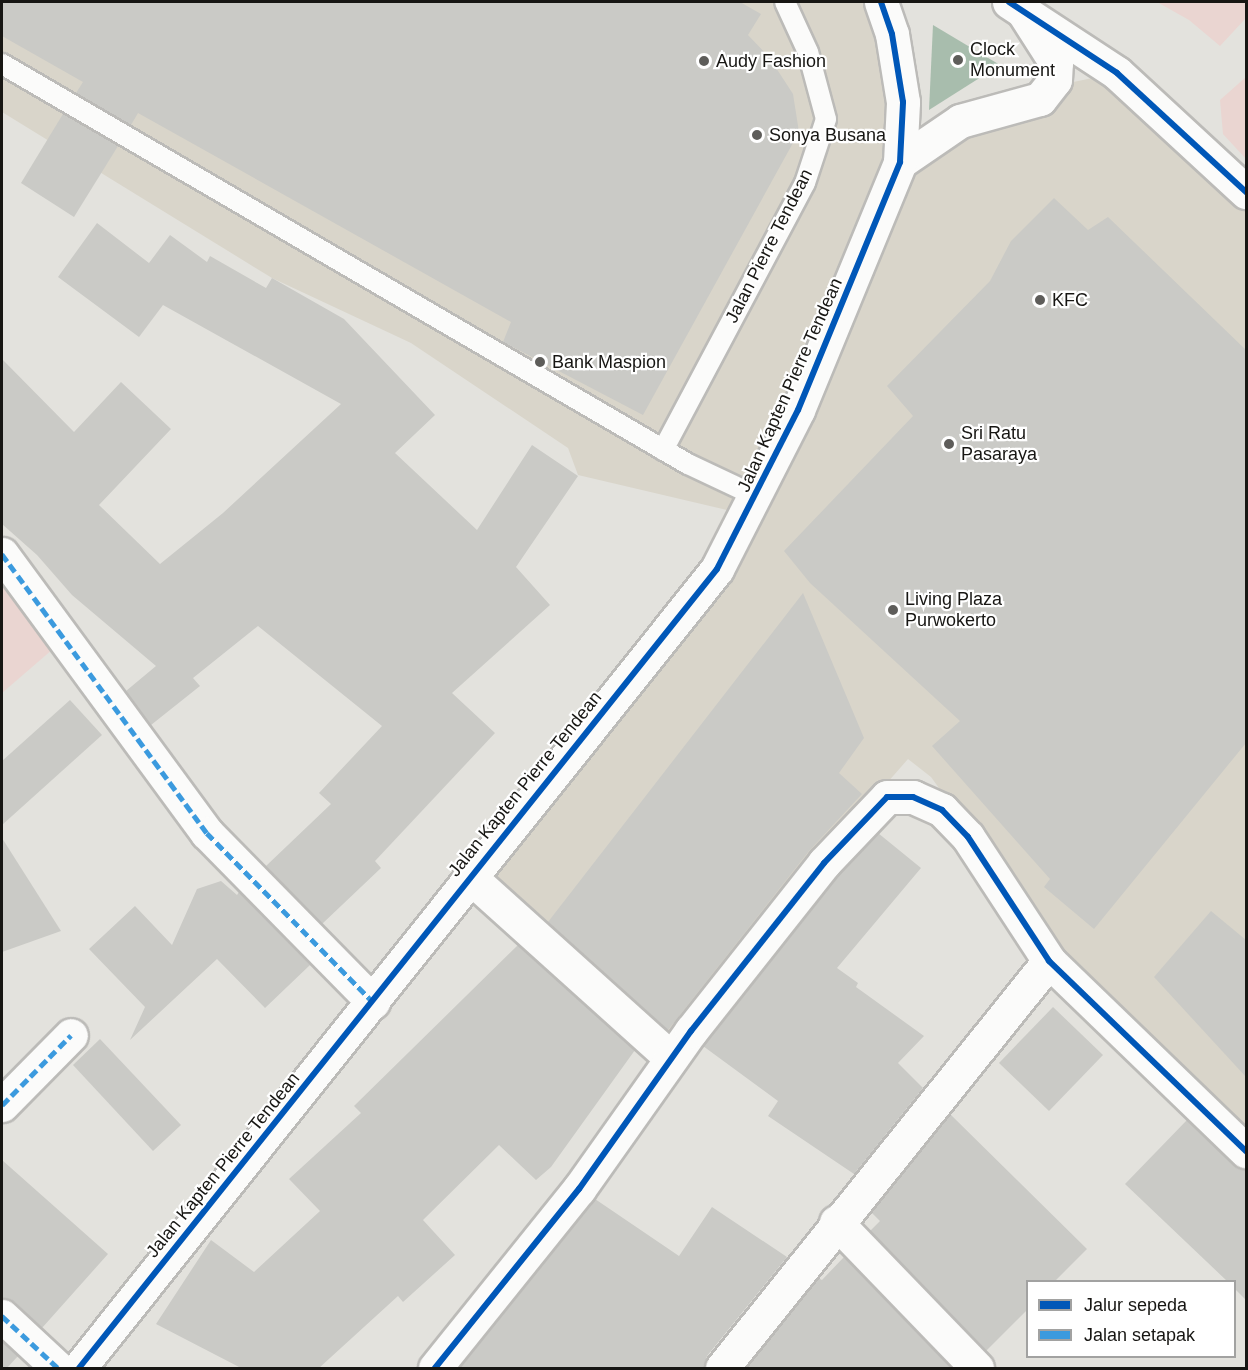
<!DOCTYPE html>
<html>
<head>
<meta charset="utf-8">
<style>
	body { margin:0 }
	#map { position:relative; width:1248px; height:1370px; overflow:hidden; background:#e3e2dd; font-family:Arial,sans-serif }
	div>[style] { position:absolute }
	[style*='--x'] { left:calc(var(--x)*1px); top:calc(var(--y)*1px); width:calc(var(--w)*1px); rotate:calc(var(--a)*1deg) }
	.built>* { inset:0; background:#d9d5ca }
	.green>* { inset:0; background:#ead5d1 }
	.water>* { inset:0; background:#a8bdad }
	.building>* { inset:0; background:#cacac6 }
	.roads { filter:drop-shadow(2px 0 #bcbbb8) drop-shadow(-2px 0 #bcbbb8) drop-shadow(0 2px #bcbbb8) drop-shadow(0 -2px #bcbbb8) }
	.lane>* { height:20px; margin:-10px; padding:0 10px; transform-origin:10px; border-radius:10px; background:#fbfbfa }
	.street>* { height:33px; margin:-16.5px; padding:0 16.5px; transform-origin:16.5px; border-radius:16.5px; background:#fbfbfa }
	.secondary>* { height:33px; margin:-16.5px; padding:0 16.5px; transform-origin:16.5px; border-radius:16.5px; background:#fbfbfa }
	.primary>* { height:33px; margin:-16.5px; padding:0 16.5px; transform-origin:16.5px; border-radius:16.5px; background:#fbfbfa }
	.quiet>* { height:4.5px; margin-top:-2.25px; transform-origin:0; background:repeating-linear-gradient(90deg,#3b9ade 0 9px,transparent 0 13.5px) }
	.cycleway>* { height:6px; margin:-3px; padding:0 3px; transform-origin:3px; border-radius:3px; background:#0057b8 }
	.dots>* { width:16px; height:16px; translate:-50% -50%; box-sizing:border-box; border:3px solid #fff; border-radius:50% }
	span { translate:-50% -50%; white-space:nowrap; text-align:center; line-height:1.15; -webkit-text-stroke:4.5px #fff; paint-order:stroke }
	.poi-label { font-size:18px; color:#171613 }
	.left { translate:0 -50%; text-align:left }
	.street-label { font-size:18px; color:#171613 }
	.frame { position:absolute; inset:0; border:3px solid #171613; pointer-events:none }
	.legend { position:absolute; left:1026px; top:1280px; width:210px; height:78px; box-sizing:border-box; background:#fff; border:2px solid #a2a2a1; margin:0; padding:8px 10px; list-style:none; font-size:18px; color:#171613 }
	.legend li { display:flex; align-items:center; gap:12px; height:30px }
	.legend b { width:30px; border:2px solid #a2a2a1 }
</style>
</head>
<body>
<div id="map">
	<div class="built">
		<div style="clip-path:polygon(2px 2px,881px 2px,901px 161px,1049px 87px,1117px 73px,1246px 192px,1246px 1137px,1051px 944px,931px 777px,908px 759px,773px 913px,670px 1055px,470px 877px,744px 514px,578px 475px,568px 448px,411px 343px,272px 278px,2px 112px)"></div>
	</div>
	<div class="green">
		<div style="clip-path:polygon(1157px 2px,1246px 2px,1246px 18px,1220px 46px,1189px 20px)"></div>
		<div style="clip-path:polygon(1246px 77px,1246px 159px,1223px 134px,1220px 100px)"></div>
		<div style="clip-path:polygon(2px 585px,53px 649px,2px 693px)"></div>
	</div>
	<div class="water">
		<div style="clip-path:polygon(933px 25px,1000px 65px,929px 110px)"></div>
	</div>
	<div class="building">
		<div style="clip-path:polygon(2px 2px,740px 2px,761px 14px,748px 35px,769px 57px,793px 94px,799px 132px,643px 415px,503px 342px,511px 322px,138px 113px,131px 125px,76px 93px,83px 82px,2px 36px)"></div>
		<div style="clip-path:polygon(63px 114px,118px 146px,74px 217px,21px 183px)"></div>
		<div style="clip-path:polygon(1054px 198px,1088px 230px,1108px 217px,1246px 350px,1246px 743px,1094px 929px,1044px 887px,1050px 879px,932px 746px,960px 721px,810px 583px,784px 551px,913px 416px,887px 386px,990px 281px,1011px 241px)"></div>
		<div style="clip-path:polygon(97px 223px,149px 263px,170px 235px,207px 262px,210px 256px,266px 288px,272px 278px,344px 319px,435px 415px,395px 453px,477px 530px,532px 445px,578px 476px,516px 567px,550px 605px,452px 693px,495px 733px,375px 861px,381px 868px,322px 924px,266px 866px,331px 804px,319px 793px,382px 726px,258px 626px,193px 678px,200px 686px,151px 725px,126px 691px,156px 666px,72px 595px,37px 555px,2px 524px,2px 359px,74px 432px,121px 382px,171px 429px,99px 505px,160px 564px,223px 513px,341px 404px,163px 305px,139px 337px,58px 277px)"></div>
		<div style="clip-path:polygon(803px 593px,864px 738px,839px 773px,862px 794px,809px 851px,668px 1030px,548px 922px)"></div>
		<div style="clip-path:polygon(70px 700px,102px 735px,2px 825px,2px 761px)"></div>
		<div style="clip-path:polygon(878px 833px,921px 868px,837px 968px,858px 983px,856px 987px,924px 1036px,898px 1063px,923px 1088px,854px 1174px,768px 1116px,778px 1101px,703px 1046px,838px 875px)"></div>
		<div style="clip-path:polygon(2px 838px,61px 931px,2px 952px)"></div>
		<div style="clip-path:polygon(221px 881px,237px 895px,239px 892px,310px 965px,265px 1008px,217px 959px,130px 1040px,145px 1007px,89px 949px,135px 906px,172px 945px,197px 889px)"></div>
		<div style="clip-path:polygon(1211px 911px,1246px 940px,1246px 1077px,1154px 977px)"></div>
		<div style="clip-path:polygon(518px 945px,635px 1050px,551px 1167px,536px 1180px,499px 1145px,423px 1220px,455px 1255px,403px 1302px,398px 1296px,319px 1368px,241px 1368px,156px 1324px,211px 1240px,254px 1272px,320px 1211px,289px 1179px,361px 1113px,354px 1106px)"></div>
		<div style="clip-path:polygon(1053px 1007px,1103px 1055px,1049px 1111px,999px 1063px)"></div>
		<div style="clip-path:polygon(100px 1039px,181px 1125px,153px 1151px,73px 1065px)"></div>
		<div style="clip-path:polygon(950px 1114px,1087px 1249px,1055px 1281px,1028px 1281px,1028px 1309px,986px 1351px,870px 1231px,880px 1221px,871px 1212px)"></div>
		<div style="clip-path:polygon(1187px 1120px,1233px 1164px,1246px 1171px,1246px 1300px,1234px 1288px,1234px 1281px,1227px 1281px,1125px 1184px)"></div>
		<div style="clip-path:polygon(2px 1160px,108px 1254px,42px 1328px,15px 1302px,2px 1298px)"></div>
		<div style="clip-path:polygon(595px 1199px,679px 1256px,712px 1207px,787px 1257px,707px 1356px,704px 1368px,459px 1368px)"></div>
		<div style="clip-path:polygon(844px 1257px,951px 1368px,746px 1368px,818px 1278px,822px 1280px)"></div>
		<div style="clip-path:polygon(2px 1341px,18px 1356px,7px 1368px,2px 1368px)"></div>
	</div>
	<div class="roads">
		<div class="lane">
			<div style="--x:2;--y:64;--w:794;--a:30.25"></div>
			<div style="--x:688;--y:464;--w:75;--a:25.2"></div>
			<div style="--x:663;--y:450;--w:302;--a:-62"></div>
			<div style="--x:805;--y:183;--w:67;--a:-71.8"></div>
			<div style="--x:826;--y:119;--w:69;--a:-105"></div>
			<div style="--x:808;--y:52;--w:55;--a:-114.7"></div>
		</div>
		<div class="street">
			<div style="--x:2;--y:554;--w:346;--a:53.7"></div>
			<div style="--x:207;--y:833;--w:237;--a:45.5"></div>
			<div style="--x:470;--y:877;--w:270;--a:42"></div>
			<div style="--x:2;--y:1105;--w:98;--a:-45.4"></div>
			<div style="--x:836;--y:1222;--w:203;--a:46"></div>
			<div style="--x:2;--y:1316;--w:76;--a:42.9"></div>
			<div style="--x:435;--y:1368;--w:230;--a:-51.2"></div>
			<div style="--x:579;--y:1189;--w:194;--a:-54.7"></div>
			<div style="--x:691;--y:1031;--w:214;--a:-51.6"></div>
			<div style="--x:824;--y:863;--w:91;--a:-46.3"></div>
			<div style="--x:887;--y:797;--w:26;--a:0"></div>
			<div style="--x:913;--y:797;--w:32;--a:24"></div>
			<div style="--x:942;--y:810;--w:37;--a:46"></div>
			<div style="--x:968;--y:837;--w:148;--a:56.8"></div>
			<div style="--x:1049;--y:961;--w:274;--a:44"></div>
			<div style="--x:722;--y:1368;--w:522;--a:-51.22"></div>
		</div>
		<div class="secondary">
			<div style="--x:900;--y:162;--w:73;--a:-34.3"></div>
			<div style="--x:960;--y:121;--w:83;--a:-15.4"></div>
			<div style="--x:1040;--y:99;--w:24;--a:-52"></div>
			<div style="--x:1055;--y:80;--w:17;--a:-87"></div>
			<div style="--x:1056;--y:63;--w:59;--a:-122.6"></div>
			<div style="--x:79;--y:1368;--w:1022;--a:-51.39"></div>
			<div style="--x:717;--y:569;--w:178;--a:-63"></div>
			<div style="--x:798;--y:410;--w:268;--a:-67.6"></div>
			<div style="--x:900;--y:162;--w:60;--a:-87.1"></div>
			<div style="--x:903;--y:102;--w:69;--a:-99.2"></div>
			<div style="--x:892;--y:34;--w:34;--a:-109"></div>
		</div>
		<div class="primary">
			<div style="--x:1009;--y:2;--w:129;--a:33.3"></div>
			<div style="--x:1117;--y:73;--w:176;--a:42.7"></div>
		</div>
	</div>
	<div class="quiet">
		<div style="--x:2;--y:554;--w:346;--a:53.7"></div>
		<div style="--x:207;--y:833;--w:237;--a:45.5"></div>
		<div style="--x:2;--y:1105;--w:98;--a:-45.4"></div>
		<div style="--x:2;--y:1316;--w:76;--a:42.9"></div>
	</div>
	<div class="cycleway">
		<div style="--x:1009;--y:2;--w:129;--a:33.3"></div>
		<div style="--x:1117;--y:73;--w:176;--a:42.7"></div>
		<div style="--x:79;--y:1368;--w:1022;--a:-51.39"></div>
		<div style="--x:717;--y:569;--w:178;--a:-63"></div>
		<div style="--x:798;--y:410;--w:268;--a:-67.6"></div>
		<div style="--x:900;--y:162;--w:60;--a:-87.1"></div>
		<div style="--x:903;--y:102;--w:69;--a:-99.2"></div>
		<div style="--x:892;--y:34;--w:34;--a:-109"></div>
		<div style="--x:435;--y:1368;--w:230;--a:-51.2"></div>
		<div style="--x:579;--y:1189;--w:194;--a:-54.7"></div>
		<div style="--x:691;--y:1031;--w:214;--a:-51.6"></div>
		<div style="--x:824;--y:863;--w:91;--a:-46.3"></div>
		<div style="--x:887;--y:797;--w:26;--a:0"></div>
		<div style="--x:913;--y:797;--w:32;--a:24"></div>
		<div style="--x:942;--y:810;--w:37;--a:46"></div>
		<div style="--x:968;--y:837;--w:148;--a:56.8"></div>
		<div style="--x:1049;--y:961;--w:274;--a:44"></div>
	</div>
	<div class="dots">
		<div style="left:958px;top:60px;background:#5e5d5a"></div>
		<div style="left:704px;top:61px;background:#5e5d5a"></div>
		<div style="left:757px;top:135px;background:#5e5d5a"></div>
		<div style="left:1040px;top:300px;background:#5e5d5a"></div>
		<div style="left:540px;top:362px;background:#5e5d5a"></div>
		<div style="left:949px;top:444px;background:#5e5d5a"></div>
		<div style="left:893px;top:610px;background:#5e5d5a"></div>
	</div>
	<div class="poi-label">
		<span class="left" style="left:970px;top:60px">Clock<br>Monument</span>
		<span class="left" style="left:716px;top:61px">Audy Fashion</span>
		<span class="left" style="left:769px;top:135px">Sonya Busana</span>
		<span class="left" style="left:1052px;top:300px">KFC</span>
		<span class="left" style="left:552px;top:362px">Bank Maspion</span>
		<span class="left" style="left:961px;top:444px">Sri Ratu<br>Pasaraya</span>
		<span class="left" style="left:905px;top:610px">Living Plaza<br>Purwokerto</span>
	</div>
	<div class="street-label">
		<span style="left:769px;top:246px;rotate:-63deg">Jalan Pierre Tendean</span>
		<span style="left:790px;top:385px;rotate:-66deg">Jalan Kapten Pierre Tendean</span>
		<span style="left:525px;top:784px;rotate:-51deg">Jalan Kapten Pierre Tendean</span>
		<span style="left:223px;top:1165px;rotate:-51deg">Jalan Kapten Pierre Tendean</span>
	</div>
	<div class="frame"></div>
	<ul class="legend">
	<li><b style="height:8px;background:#0057b8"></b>Jalur sepeda</li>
	<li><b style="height:8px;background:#3b9ade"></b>Jalan setapak</li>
	</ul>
</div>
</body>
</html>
